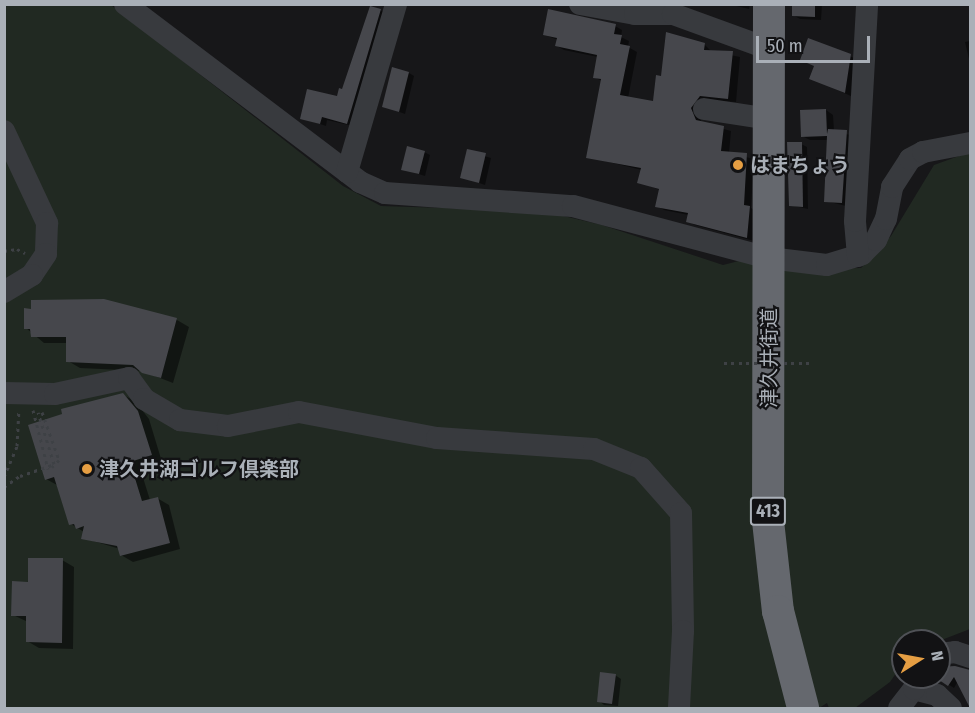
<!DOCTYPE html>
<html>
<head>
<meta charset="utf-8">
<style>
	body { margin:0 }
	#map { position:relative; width:975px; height:713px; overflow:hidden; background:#171719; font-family:"Fira Sans Condensed","Noto Sans JP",sans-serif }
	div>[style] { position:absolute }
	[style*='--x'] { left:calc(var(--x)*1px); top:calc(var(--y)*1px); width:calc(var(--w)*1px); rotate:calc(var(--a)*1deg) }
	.green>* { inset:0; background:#212922 }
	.shadow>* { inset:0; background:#0007 }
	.building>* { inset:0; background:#46474c }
	.path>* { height:3px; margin-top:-1.5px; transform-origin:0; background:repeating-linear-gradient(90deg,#3e4145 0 3px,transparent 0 7.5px) }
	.minor>* { height:22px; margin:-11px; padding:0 11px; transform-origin:11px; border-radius:11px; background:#383a3e }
	.highway>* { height:32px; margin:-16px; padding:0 16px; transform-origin:16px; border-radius:16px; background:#65686e }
	.path-bridge>* { height:3px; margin-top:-1.5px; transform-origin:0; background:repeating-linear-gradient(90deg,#3e4145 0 3px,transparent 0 7.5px) }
	.dots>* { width:16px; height:16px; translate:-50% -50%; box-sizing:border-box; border:3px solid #121214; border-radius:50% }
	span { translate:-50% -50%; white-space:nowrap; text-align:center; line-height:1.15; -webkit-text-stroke:4.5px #121214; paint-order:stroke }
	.shield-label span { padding:2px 4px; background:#121214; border:2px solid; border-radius:4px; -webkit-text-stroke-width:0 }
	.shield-label { font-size:18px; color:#aab0b8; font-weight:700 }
	.poi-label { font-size:20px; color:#aab0b8; font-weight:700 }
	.left { translate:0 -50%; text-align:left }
	.street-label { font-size:20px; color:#aab0b8 }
	.frame { position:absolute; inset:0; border:6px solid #aab0b8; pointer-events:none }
	.north { position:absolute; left:891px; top:629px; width:60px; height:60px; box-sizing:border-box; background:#121214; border:2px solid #4f5156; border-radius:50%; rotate:79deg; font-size:16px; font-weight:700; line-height:24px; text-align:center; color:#aab0b8 }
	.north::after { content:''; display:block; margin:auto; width:21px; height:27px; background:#e59e43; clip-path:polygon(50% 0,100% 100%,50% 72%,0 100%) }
	.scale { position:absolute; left:756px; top:36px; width:114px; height:27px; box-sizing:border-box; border:3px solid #aab0b8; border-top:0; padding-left:8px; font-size:18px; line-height:21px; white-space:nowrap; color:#aab0b8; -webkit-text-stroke:4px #121214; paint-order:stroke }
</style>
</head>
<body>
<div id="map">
	<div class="green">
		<div style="clip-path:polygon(4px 5px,111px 5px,343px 186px,381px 206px,542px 211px,602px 225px,723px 265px,758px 256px,758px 270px,861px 268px,891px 236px,934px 165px,970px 152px,970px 629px,939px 641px,903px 641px,903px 663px,890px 682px,855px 708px,829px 708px,827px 703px,819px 708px,5px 708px)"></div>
	</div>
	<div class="shadow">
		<div style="clip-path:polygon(728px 4px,750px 4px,749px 9px)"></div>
		<div style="clip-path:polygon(793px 4px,822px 4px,821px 20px,800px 19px,793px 15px)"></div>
		<div style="clip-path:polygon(380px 10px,386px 13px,353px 126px,327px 120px,326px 126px,302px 118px,338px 98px)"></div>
		<div style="clip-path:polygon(615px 26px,622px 30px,621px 37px,629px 41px,628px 47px,637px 52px,628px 98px,655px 103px,663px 78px,704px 44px,711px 51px,740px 57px,736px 102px,707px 100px,697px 112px,702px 123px,731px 131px,729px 153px,754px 159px,751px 208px,757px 212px,754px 241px,695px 225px,688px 221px,689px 215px,664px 210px,657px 206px,660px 190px,639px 182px,642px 170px,588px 157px,602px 81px,594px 77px,598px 57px,564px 50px,557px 46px,558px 40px,545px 35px)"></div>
		<div style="clip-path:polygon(970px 41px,970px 63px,965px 42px)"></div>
		<div style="clip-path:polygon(850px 56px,859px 61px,853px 97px,811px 78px)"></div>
		<div style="clip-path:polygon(409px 73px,414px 76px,405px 114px,383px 106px)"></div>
		<div style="clip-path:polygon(826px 110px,833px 115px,834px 131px,854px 136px,850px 207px,826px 201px,829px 140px,810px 140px,802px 136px)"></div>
		<div style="clip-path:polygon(801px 144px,807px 147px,808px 209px,790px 205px)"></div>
		<div style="clip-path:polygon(468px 151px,491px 158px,485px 185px,462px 177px)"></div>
		<div style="clip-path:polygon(424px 152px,430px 155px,425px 176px,403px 169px)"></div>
		<div style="clip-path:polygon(104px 301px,177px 320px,189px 327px,173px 383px,142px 371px,80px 368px,68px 361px,67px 343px,44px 343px,26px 328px)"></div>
		<div style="clip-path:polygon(123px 395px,135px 401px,149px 419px,162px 462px,140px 468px,150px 500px,157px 498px,169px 505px,180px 549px,133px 562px,121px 555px,120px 549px,83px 538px,84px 532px,71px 524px,57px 485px,46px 479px)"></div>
		<div style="clip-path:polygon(62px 560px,74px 567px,73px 649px,39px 648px,27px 641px,28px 622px,13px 615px,30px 583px)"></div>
		<div style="clip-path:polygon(953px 667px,970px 673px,970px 702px,958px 681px,954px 688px,937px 677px,939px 669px)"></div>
		<div style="clip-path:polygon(615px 675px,621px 679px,618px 706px,604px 705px,599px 701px)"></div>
	</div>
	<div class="building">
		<div style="clip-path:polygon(792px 4px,815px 4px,815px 17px,792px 16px)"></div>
		<div style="clip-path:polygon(370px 6px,381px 9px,347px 124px,322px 117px,320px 124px,300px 119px,307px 89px,337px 96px,339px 88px,342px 89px)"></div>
		<div style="clip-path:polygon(548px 9px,616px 24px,614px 34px,622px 35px,620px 44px,630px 46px,620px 95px,653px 101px,656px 75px,661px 76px,666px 32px,705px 43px,704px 50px,733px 51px,728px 99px,700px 96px,691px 108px,696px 120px,724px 126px,721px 151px,747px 153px,744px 205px,750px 206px,747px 238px,686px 222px,688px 213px,655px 207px,659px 189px,637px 183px,641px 168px,586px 158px,601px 79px,593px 78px,597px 55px,555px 46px,557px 38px,543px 35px)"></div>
		<div style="clip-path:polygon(808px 38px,851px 54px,845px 93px,809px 79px,814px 66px,800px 60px)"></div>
		<div style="clip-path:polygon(392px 67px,409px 72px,399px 112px,382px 107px)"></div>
		<div style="clip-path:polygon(826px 109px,827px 134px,828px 129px,847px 130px,842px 203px,824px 202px,827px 136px,801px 137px,800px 110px)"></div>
		<div style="clip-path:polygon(787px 142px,802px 142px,803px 207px,789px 206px)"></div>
		<div style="clip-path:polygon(407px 146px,425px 151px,419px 174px,401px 170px)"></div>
		<div style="clip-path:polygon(467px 149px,486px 153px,479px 183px,460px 178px)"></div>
		<div style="clip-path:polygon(104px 299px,177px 318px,161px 378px,142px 373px,133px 365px,66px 362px,66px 337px,31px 337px,30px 329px,24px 329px,24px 308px,31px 309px,31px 300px)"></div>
		<div style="clip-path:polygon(123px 393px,138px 411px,152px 455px,130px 462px,142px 501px,158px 497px,170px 543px,120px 556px,117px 546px,81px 539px,84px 526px,76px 529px,74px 524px,69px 525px,54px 477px,45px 480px,28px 425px,62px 414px,61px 409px)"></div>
		<div style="clip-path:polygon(28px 558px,63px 558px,62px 643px,26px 642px,26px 616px,11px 616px,12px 581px,28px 582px)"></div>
		<div style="clip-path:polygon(955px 666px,970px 670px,970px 708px,954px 677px,948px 686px,939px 680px,939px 667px)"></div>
		<div style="clip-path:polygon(600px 672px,616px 674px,612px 704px,597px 702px)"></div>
	</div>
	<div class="path">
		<div style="--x:4;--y:251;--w:13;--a:-9"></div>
		<div style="--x:17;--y:249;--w:9;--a:27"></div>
		<div style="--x:33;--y:410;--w:61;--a:75.7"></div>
		<div style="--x:42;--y:412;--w:51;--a:70.5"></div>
		<div style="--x:59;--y:460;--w:10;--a:135"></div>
		<div style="--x:4;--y:477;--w:34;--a:-67"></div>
		<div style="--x:17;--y:446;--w:36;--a:-87"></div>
		<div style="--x:4;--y:487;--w:19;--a:-35"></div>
		<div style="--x:20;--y:476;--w:36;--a:-19"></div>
		<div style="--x:54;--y:464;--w:54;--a:-107.1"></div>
	</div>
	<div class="minor">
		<div style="--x:125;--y:4;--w:295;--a:37.1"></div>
		<div style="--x:360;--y:182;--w:27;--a:24"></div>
		<div style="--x:385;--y:193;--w:188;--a:4"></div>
		<div style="--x:573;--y:206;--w:203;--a:14.9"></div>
		<div style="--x:769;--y:258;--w:58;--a:6.9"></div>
		<div style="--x:827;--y:265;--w:37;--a:-17"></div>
		<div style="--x:862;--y:254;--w:20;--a:-45"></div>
		<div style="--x:876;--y:240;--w:23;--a:-65"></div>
		<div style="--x:886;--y:219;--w:33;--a:-79"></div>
		<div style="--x:892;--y:187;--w:33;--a:-57"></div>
		<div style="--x:910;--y:159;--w:15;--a:-28"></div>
		<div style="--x:923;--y:152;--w:48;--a:-10.8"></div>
		<div style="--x:580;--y:4;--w:56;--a:10.3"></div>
		<div style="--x:635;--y:14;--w:38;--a:0"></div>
		<div style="--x:673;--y:14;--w:102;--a:20"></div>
		<div style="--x:704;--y:109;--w:66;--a:8.7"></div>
		<div style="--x:4;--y:131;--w:102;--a:64.9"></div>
		<div style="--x:47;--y:223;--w:31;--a:92"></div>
		<div style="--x:46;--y:254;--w:25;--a:124"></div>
		<div style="--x:32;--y:275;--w:33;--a:149"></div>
		<div style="--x:347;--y:172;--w:175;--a:-73.7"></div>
		<div style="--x:858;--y:256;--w:35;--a:-95"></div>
		<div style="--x:855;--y:221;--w:217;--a:-86.8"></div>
		<div style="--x:4;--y:393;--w:51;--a:1.1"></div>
		<div style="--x:55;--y:394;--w:76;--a:-12.2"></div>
		<div style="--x:129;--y:378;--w:26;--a:54"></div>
		<div style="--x:144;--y:399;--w:42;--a:30.3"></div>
		<div style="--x:180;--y:420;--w:48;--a:7.1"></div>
		<div style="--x:228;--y:426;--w:72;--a:-11.2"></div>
		<div style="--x:299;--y:412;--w:140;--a:10.7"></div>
		<div style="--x:437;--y:438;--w:157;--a:4"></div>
		<div style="--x:594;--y:449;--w:51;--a:22"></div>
		<div style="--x:641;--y:468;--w:60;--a:48.4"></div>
		<div style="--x:681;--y:513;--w:118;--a:89"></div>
		<div style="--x:683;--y:631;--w:77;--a:93"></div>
		<div style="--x:939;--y:654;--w:16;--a:-7"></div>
		<div style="--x:955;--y:652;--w:16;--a:18"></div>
		<div style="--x:914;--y:689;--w:24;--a:15"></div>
		<div style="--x:937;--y:695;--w:19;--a:43"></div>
		<div style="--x:899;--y:708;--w:24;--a:-52"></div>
		<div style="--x:914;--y:689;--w:13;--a:-72"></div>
	</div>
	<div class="highway">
		<div style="--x:769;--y:4;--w:517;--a:90.11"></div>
		<div style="--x:768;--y:521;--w:91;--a:83.7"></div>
		<div style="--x:778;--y:611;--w:100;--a:75.5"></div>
	</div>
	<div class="path-bridge">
		<div style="--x:724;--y:363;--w:89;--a:0"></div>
	</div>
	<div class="dots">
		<div style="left:738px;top:165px;background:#e59e43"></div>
		<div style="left:87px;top:469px;background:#e59e43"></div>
	</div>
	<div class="shield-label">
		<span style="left:768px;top:511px">413</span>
	</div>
	<div class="poi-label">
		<span class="left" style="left:750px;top:165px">はまちょう</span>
		<span class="left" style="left:99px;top:469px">津久井湖ゴルフ倶楽部</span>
	</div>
	<div class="street-label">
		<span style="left:769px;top:358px;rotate:-90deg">津久井街道</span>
	</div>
	<div class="frame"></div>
	<div class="north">N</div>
	<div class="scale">50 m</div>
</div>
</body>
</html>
